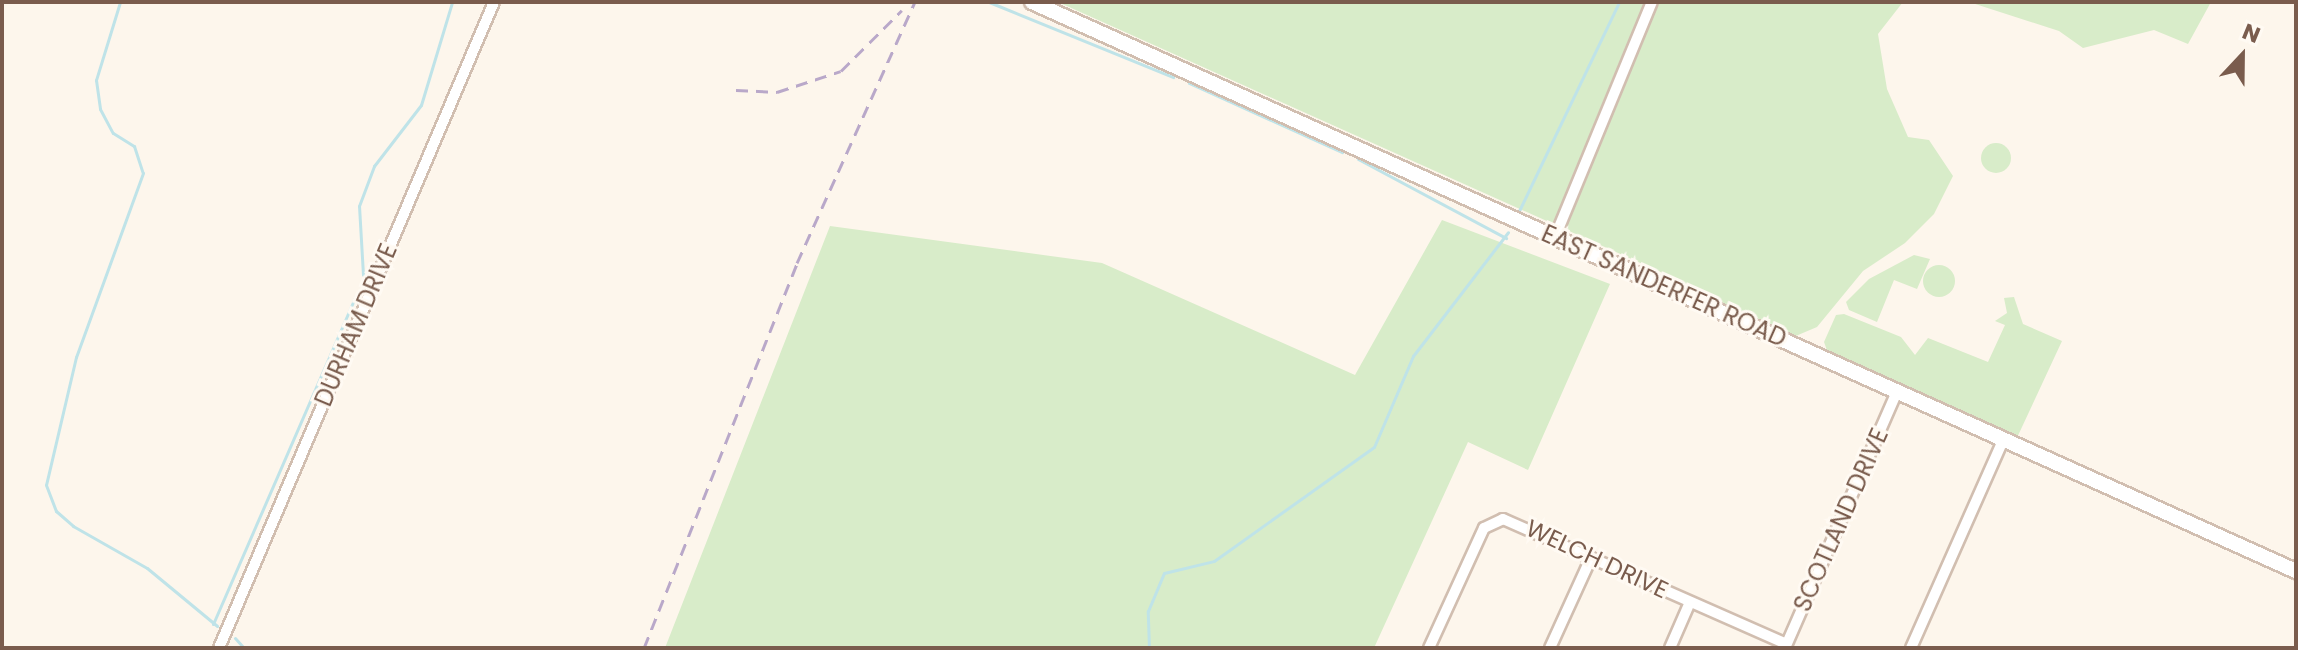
<!DOCTYPE html>
<html>
<head>
<meta charset="utf-8">
<style>
	body { margin:0 }
	#map { position:relative; width:2298px; height:650px; overflow:hidden; background:#fdf6ec; font-family:Poppins,sans-serif }
	div>[style] { position:absolute }
	[style*='--x'] { left:calc(var(--x)*1px); top:calc(var(--y)*1px); width:calc(var(--w)*1px); rotate:calc(var(--a)*1deg) }
	.green>* { inset:0; background:#d8ecc9 }
	.round { border-radius:50% }
	.stream>* { height:3px; margin:-1.5px; padding:0 1.5px; transform-origin:1.5px; border-radius:1.5px; background:#bfe3e8 }
	.roads { filter:drop-shadow(2px 0 #d1beb0) drop-shadow(-2px 0 #d1beb0) drop-shadow(0 2px #d1beb0) drop-shadow(0 -2px #d1beb0) }
	.street>* { height:10px; margin:-5px; padding:0 5px; transform-origin:5px; border-radius:5px; background:#fff }
	.secondary>* { height:14px; margin:-7px; padding:0 7px; transform-origin:7px; border-radius:7px; background:#fff }
	.rail>* { height:3px; margin-top:-1.5px; transform-origin:0; background:repeating-linear-gradient(90deg,#b9a8c9 0 12px,transparent 0 20px) }
	span { translate:-50% -50%; white-space:nowrap; text-align:center; line-height:1.15; -webkit-text-stroke:6px #fffaf3; paint-order:stroke }
	.street-label { font-size:24px; color:#7a5c4d }
	.frame { position:absolute; inset:0; border:4px solid #7a5c4d; pointer-events:none }
	.north { position:absolute; left:2202px; top:16px; width:80px; height:80px; -webkit-text-stroke:6px #fffaf3; paint-order:stroke; rotate:22deg; font-size:22px; font-weight:700; line-height:32px; text-align:center; color:#7a5c4d }
	.north::after { content:''; display:block; margin:auto; width:28px; height:36px; background:#7a5c4d; clip-path:polygon(50% 0,100% 100%,50% 72%,0 100%) }
</style>
</head>
<body>
<div id="map">
	<div class="green">
		<div style="clip-path:polygon(1058px 2px,1903px 2px,1878px 34px,1887px 89px,1908px 137px,1929px 140px,1953px 176px,1934px 214px,1905px 243px,1863px 271px,1817px 327px,1791px 338px,1665px 274px)"></div>
		<div style="clip-path:polygon(1969px 2px,2211px 2px,2188px 44px,2154px 30px,2083px 48px,2059px 31px)"></div>
		<div class="round" style="left:1981px;top:143px;width:30px;height:30px"></div>
		<div style="clip-path:polygon(1442px 220px,1610px 284px,1528px 470px,1468px 442px,1374px 648px,665px 648px,830px 226px,1102px 263px,1355px 375px)"></div>
		<div style="clip-path:polygon(1914px 255px,1930px 259px,1917px 289px,1894px 280px,1877px 322px,1849px 310px,1846px 302px,1869px 279px)"></div>
		<div class="round" style="left:1923px;top:265px;width:32px;height:32px"></div>
		<div style="clip-path:polygon(2014px 297px,2023px 324px,2062px 341px,2015px 442px,1829px 356px,1824px 342px,1836px 315px,1844px 314px,1901px 337px,1915px 355px,1928px 338px,1988px 362px,2005px 325px,1995px 321px,2007px 313px,2004px 298px)"></div>
	</div>
	<div class="stream">
		<div style="--x:120;--y:2;--w:82;--a:107.1"></div>
		<div style="--x:96;--y:80;--w:29;--a:82"></div>
		<div style="--x:100;--y:109;--w:27;--a:62"></div>
		<div style="--x:113;--y:133;--w:25;--a:32"></div>
		<div style="--x:134;--y:146;--w:28;--a:72"></div>
		<div style="--x:143;--y:173;--w:196;--a:110"></div>
		<div style="--x:76;--y:357;--w:131;--a:103.2"></div>
		<div style="--x:46;--y:485;--w:28;--a:69"></div>
		<div style="--x:56;--y:511;--w:23;--a:41"></div>
		<div style="--x:73;--y:526;--w:85;--a:29.6"></div>
		<div style="--x:147;--y:568;--w:91;--a:39.6"></div>
		<div style="--x:989;--y:2;--w:199;--a:22.2"></div>
		<div style="--x:1189;--y:83;--w:168;--a:24.3"></div>
		<div style="--x:1358;--y:159;--w:168;--a:28.1"></div>
		<div style="--x:1518;--y:213;--w:234;--a:-64.4"></div>
		<div style="--x:363;--y:275;--w:69;--a:-93.3"></div>
		<div style="--x:359;--y:206;--w:43;--a:-69.4"></div>
		<div style="--x:374;--y:166;--w:77;--a:-52.4"></div>
		<div style="--x:421;--y:105;--w:108;--a:-73.2"></div>
		<div style="--x:213;--y:624;--w:359;--a:-66.5"></div>
		<div style="--x:235;--y:638;--w:13;--a:48"></div>
		<div style="--x:1149;--y:648;--w:37;--a:-92"></div>
		<div style="--x:1148;--y:611;--w:41;--a:-67.2"></div>
		<div style="--x:1164;--y:573;--w:51;--a:-13.5"></div>
		<div style="--x:1214;--y:561;--w:196;--a:-35.5"></div>
		<div style="--x:1374;--y:447;--w:99;--a:-66.8"></div>
		<div style="--x:1413;--y:356;--w:156;--a:-52.5"></div>
	</div>
	<div class="roads">
		<div class="street">
			<div style="--x:1555;--y:237;--w:254;--a:-67.6"></div>
			<div style="--x:219;--y:648;--w:702;--a:-66.94"></div>
			<div style="--x:1429;--y:648;--w:132;--a:-65.4"></div>
			<div style="--x:1484;--y:528;--w:21;--a:-25"></div>
			<div style="--x:1503;--y:519;--w:309;--a:23.8"></div>
			<div style="--x:1550;--y:648;--w:99;--a:-65.5"></div>
			<div style="--x:1670;--y:648;--w:50;--a:-66.5"></div>
			<div style="--x:1785;--y:648;--w:279;--a:-66.4"></div>
			<div style="--x:1911;--y:648;--w:227;--a:-66.1"></div>
		</div>
		<div class="secondary">
			<div style="--x:1032;--y:2;--w:1386;--a:24.24"></div>
		</div>
	</div>
	<div class="rail">
		<div style="--x:736;--y:90;--w:41;--a:2.8"></div>
		<div style="--x:777;--y:92;--w:67;--a:-18.2"></div>
		<div style="--x:841;--y:71;--w:86;--a:-45"></div>
		<div style="--x:644;--y:648;--w:414;--a:-68.3"></div>
		<div style="--x:797;--y:263;--w:286;--a:-65.7"></div>
	</div>
	<div class="street-label">
		<span style="left:1664px;top:286px;rotate:24deg">EAST SANDERFER ROAD</span>
		<span style="left:356px;top:325px;rotate:-67deg">DURHAM DRIVE</span>
		<span style="left:1841px;top:520px;rotate:-66deg">SCOTLAND DRIVE</span>
		<span style="left:1597px;top:559px;rotate:25deg">WELCH DRIVE</span>
	</div>
	<div class="frame"></div>
	<div class="north">N</div>
</div>
</body>
</html>
